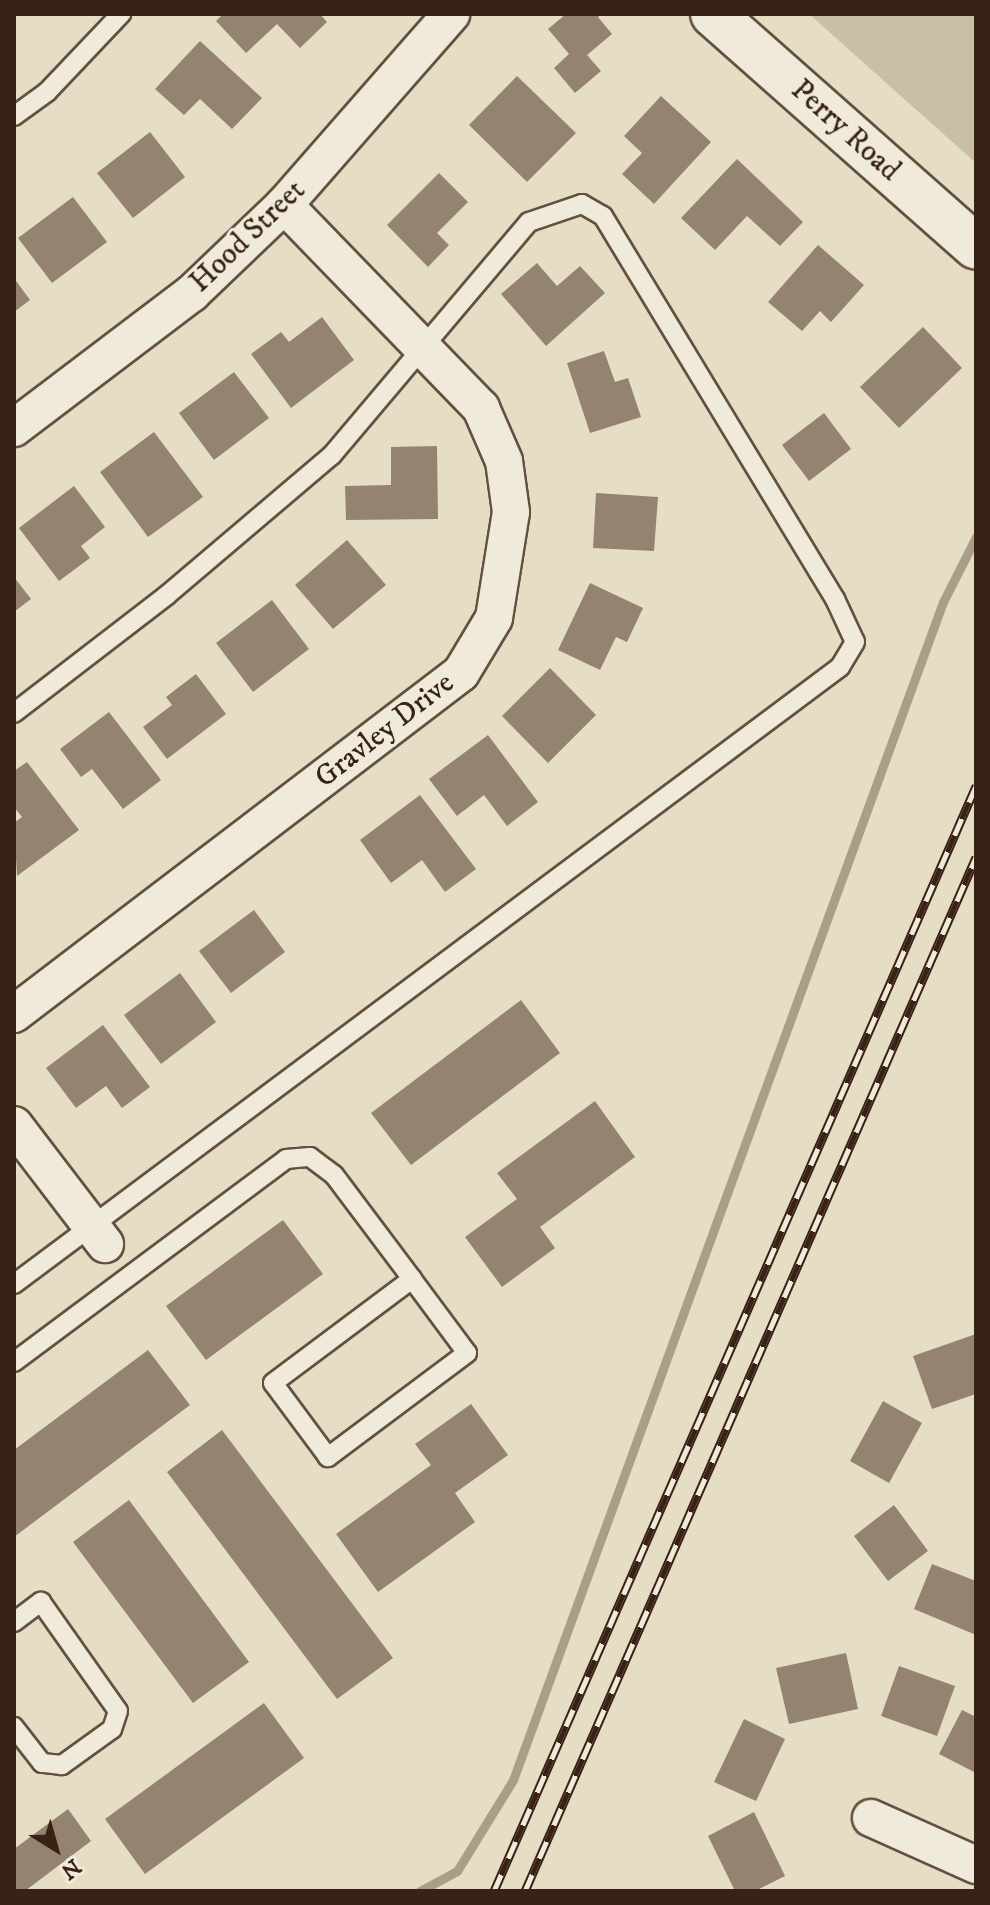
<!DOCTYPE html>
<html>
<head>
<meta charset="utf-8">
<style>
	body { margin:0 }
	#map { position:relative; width:990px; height:1905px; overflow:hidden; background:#e6dec4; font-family:"IM FELL DW Pica",serif }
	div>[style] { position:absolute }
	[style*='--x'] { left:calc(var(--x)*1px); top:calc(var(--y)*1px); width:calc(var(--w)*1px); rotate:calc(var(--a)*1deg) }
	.green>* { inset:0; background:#c9bea6 }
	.stream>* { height:9px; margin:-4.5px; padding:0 4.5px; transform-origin:4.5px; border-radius:4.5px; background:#ab9e88 }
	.building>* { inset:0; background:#938370 }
	.roads { filter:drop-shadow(2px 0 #645041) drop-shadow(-2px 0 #645041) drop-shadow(0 2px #645041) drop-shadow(0 -2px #645041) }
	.service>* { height:18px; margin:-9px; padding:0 9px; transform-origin:9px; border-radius:9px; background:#efead9 }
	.minor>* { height:36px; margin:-18px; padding:0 18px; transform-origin:18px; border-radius:18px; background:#efead9 }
	.tertiary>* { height:44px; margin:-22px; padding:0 22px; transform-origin:22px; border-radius:22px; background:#efead9 }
	.rail>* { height:9px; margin-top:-4.5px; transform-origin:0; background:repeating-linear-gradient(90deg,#efead9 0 18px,#392115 0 36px); box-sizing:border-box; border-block:2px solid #392115 }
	span { translate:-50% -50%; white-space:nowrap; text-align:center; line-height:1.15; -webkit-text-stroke:6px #efead9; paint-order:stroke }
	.street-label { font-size:30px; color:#392115 }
	.frame { position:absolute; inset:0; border:16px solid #392115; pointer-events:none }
	.north { position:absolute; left:16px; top:1809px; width:80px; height:80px; -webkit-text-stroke:6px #efead9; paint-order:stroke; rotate:143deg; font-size:22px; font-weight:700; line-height:32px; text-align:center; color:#392115 }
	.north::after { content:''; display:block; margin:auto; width:28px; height:36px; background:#392115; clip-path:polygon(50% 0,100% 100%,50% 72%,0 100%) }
</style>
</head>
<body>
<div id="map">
	<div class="green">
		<div style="clip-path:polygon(809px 14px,976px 14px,976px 163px)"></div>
	</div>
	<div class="stream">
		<div style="--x:420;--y:1891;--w:42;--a:-28.4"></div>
		<div style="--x:457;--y:1871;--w:107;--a:-58.4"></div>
		<div style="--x:513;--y:1780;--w:1254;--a:-69.95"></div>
		<div style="--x:943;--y:602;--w:73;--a:-63.1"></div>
	</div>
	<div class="building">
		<div style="clip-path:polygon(223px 14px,320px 14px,327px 22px,300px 48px,277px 24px,246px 53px,216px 21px)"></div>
		<div style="clip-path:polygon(566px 14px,602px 14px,598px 17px,612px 34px,587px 55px,601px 71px,575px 93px,554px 68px,569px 54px,548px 29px)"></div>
		<div style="clip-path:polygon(200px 41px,262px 98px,232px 129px,200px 99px,184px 115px,155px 89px)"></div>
		<div style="clip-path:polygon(517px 76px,576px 133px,527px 182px,469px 125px)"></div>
		<div style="clip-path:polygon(661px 96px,711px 142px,654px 204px,622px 174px,642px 153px,624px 136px)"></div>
		<div style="clip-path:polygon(150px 132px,185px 177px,133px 218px,97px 173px)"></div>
		<div style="clip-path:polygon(737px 159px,803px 222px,780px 246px,747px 216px,715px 250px,681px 218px)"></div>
		<div style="clip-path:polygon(439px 173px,468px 202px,437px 233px,449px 245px,428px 267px,387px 225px)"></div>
		<div style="clip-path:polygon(73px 197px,107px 242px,52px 283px,18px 238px)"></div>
		<div style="clip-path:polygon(818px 245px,864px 285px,831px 322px,820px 311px,802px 331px,768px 302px)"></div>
		<div style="clip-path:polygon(537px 263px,557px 286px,580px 266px,605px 293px,546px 346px,501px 294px)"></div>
		<div style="clip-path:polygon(14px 278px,30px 300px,14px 312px)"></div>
		<div style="clip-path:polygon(322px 317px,354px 360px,291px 408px,251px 354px,281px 332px,289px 342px)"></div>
		<div style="clip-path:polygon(923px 327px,962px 368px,899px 428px,860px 387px)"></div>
		<div style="clip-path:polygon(604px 351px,615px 382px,628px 378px,641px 417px,590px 433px,567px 363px)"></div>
		<div style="clip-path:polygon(234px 372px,269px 418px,214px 460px,179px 413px)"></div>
		<div style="clip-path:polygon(824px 413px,851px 449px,809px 481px,782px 445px)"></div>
		<div style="clip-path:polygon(154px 432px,203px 497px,148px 537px,100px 472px)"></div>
		<div style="clip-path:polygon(437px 446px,438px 519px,346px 520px,345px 486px,391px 485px,391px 447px)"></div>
		<div style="clip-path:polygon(74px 486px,105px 527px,81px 546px,90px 558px,59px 581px,19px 528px)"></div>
		<div style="clip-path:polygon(596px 493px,658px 497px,654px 551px,593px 548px)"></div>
		<div style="clip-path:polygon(347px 540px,386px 585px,333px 629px,295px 585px)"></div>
		<div style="clip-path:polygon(14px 577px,31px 599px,14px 612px)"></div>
		<div style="clip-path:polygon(590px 583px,643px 608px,627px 642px,616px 637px,600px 670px,558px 650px)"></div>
		<div style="clip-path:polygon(272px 600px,309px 649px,253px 692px,216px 643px)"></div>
		<div style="clip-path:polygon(550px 668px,596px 715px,548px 763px,502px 716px)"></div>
		<div style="clip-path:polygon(196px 674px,226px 714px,167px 759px,143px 727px,172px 705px,166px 697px)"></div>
		<div style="clip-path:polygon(109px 712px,161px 780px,123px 809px,92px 769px,81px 777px,60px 749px)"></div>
		<div style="clip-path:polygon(488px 735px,538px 802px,507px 826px,484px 795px,457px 816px,429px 779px)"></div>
		<div style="clip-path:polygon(27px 762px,79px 830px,17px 876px,14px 823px,22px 817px,14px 807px,14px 771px)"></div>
		<div style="clip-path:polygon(420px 795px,476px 869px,445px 892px,422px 860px,391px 883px,360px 840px)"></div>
		<div style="clip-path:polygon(254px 910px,285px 952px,231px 993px,199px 951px)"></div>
		<div style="clip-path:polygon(180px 973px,216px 1022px,161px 1064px,124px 1015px)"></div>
		<div style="clip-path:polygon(521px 1000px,560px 1053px,411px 1165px,371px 1113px)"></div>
		<div style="clip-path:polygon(103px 1025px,150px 1087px,122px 1108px,106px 1086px,76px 1108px,46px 1068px)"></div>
		<div style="clip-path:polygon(595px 1101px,635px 1157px,540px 1227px,555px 1248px,502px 1287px,465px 1237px,517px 1199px,497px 1173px)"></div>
		<div style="clip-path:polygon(283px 1220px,323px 1274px,206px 1360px,166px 1306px)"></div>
		<div style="clip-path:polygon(976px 1334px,976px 1394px,932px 1409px,913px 1356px)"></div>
		<div style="clip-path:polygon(148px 1350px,190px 1405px,14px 1537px,14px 1450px)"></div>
		<div style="clip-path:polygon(883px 1401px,922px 1423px,889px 1483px,850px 1461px)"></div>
		<div style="clip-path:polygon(471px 1404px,508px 1455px,455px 1493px,475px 1522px,378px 1592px,336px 1534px,431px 1465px,415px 1444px)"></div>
		<div style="clip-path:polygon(222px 1430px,393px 1658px,337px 1699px,167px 1472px)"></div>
		<div style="clip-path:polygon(129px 1500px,249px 1662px,193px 1703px,73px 1542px)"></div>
		<div style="clip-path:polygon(894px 1505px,928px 1551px,888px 1581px,854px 1536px)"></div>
		<div style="clip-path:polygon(932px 1564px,976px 1581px,976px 1635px,914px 1609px)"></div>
		<div style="clip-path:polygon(846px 1653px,858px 1709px,789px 1724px,776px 1668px)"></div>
		<div style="clip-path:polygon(899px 1666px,955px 1686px,937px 1736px,881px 1716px)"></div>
		<div style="clip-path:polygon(264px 1703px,304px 1758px,145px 1874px,105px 1819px)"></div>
		<div style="clip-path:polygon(962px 1710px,976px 1717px,976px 1773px,939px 1754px)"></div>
		<div style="clip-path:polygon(744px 1719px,785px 1739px,756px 1801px,714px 1782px)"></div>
		<div style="clip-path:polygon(68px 1809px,91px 1841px,25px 1891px,14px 1891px,14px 1849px)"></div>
		<div style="clip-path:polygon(754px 1812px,785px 1876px,755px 1891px,735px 1891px,708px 1836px)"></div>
	</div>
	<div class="roads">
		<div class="service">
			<div style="--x:14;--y:116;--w:41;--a:-36"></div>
			<div style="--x:47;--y:92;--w:108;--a:-46.5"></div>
			<div style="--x:14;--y:713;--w:193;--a:-37.6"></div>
			<div style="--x:167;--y:595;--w:216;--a:-40.3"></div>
			<div style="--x:332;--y:455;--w:305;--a:-49.8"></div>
			<div style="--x:529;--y:222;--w:56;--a:-18.8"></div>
			<div style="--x:582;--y:204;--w:24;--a:30"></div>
			<div style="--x:603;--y:216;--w:448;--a:58.8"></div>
			<div style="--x:835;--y:599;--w:47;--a:65.1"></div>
			<div style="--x:855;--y:642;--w:29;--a:121"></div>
			<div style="--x:840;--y:667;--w:1031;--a:143.24"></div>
			<div style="--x:14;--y:1362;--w:339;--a:-36.7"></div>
			<div style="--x:286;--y:1159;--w:24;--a:-5"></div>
			<div style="--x:310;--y:1157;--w:30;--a:37"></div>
			<div style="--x:334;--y:1175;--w:130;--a:53.1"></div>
			<div style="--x:412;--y:1279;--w:92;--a:53.4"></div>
			<div style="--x:467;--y:1353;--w:174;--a:143.2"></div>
			<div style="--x:328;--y:1457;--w:92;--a:-126.6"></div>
			<div style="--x:273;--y:1383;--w:174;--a:-36.8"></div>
			<div style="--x:14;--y:1622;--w:34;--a:-37"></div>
			<div style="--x:41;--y:1602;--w:133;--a:54.8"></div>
			<div style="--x:118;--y:1711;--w:19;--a:108"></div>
			<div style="--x:112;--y:1729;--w:62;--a:144.2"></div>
			<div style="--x:62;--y:1765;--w:20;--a:-174"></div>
			<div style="--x:42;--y:1763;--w:46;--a:-127.9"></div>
		</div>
		<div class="minor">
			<div style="--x:14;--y:428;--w:223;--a:-37.2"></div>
			<div style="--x:192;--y:293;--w:127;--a:-43.7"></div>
			<div style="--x:284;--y:205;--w:254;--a:-48.8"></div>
			<div style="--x:14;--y:1014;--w:562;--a:-37.34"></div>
			<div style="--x:461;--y:673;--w:64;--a:-59"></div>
			<div style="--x:494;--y:618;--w:107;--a:-80.9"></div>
			<div style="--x:511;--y:512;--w:51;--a:-97.8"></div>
			<div style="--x:504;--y:461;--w:58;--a:-113.5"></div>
			<div style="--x:481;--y:408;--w:283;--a:-134.1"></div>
			<div style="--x:14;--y:1125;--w:150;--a:52.6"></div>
			<div style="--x:871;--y:1818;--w:115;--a:24.1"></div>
		</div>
		<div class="tertiary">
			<div style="--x:713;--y:14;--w:351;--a:41.5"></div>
		</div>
	</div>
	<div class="rail">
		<div style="--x:494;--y:1891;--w:1206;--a:-66.43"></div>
		<div style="--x:525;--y:1891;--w:1128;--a:-66.43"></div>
	</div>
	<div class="street-label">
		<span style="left:845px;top:131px;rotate:42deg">Perry Road</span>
		<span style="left:248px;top:237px;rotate:-44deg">Hood Street</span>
		<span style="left:385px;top:731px;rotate:-38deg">Gravley Drive</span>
	</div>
	<div class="frame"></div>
	<div class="north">N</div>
</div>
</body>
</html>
